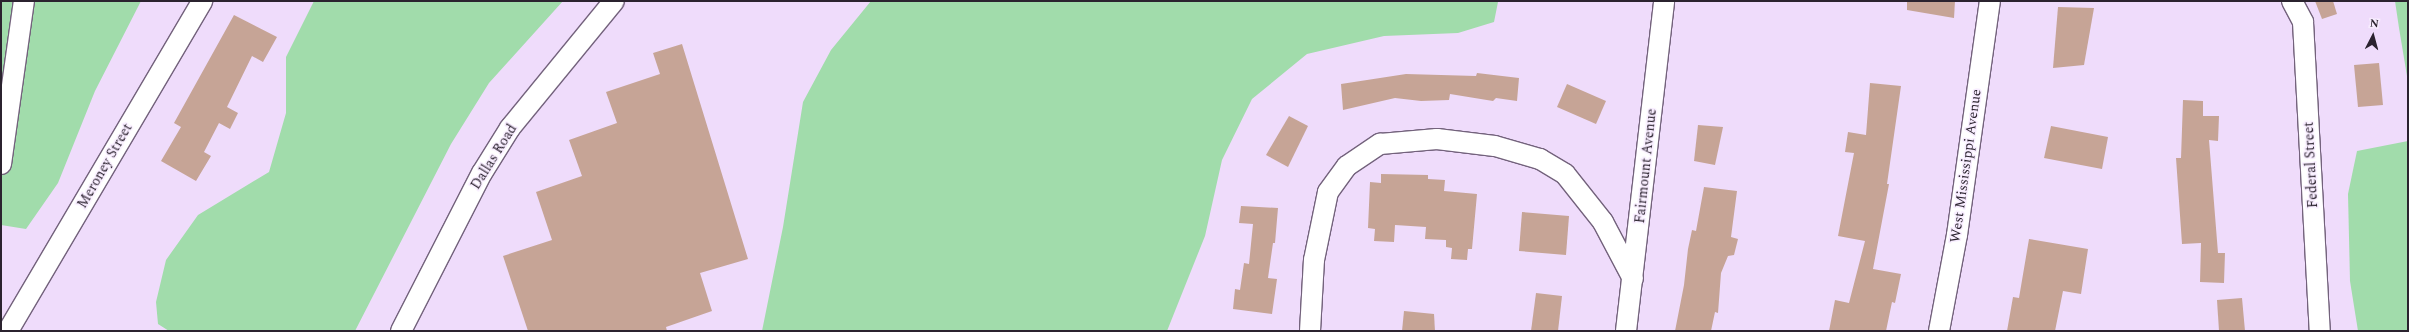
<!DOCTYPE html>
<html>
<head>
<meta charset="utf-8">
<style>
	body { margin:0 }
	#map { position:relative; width:2409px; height:332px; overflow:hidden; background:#efdcfb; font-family:Spectral,serif }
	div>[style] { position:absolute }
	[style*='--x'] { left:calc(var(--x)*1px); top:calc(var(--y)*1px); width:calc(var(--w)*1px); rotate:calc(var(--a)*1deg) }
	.green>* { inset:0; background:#a1dcab }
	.building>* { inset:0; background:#c6a496 }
	.roads { filter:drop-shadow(1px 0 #73627c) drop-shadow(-1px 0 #73627c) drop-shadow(0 1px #73627c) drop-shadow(0 -1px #73627c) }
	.minor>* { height:20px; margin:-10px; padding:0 10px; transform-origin:10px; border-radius:10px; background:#fff }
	span { translate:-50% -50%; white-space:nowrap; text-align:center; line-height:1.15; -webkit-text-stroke:3px #f8edff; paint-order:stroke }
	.street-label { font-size:14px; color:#2b232f }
	.frame { position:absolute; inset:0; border:2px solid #2b232f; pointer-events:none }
	.north { position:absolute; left:2353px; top:16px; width:40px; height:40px; -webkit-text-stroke:3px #f8edff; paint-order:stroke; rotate:6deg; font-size:11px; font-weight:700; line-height:16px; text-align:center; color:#2b232f }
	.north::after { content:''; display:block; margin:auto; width:14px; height:18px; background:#2b232f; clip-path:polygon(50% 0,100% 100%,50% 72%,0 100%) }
</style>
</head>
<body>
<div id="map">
	<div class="green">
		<div style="clip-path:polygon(1px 1px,141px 1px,95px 91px,58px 183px,26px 229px,1px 225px)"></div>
		<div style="clip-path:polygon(314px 1px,563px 1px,489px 83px,451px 144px,355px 331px,169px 331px,158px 324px,156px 302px,166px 260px,198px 215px,269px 172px,286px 113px,286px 57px)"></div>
		<div style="clip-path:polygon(871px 1px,1497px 1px,1498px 2px,1494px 22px,1458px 33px,1384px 36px,1307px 54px,1252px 99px,1222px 160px,1205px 236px,1167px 331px,762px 331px,783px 227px,803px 102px,831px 50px)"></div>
		<div style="clip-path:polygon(2395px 1px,2408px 1px,2408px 82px,2399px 28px)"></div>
		<div style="clip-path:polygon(2408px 141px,2408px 331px,2358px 331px,2350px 281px,2348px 194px,2357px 151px)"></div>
	</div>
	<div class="building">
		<div style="clip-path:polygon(1907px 1px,1955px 1px,1954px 18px,1907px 10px)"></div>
		<div style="clip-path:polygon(2315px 1px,2333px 1px,2337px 14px,2322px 19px)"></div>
		<div style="clip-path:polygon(2058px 7px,2094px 8px,2084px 65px,2053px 68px)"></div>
		<div style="clip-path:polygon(234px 15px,277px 37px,263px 62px,252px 56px,227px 107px,238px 113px,230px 129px,219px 123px,204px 152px,211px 156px,196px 181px,161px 161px,181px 127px,174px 123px)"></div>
		<div style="clip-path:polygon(682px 44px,748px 259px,700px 273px,712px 311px,666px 327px,667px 331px,528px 331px,503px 256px,552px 240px,536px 192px,582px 176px,569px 140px,617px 123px,606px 92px,660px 74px,653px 53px)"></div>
		<div style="clip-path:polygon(2379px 63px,2383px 105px,2358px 107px,2354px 65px)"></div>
		<div style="clip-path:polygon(1477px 73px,1519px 78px,1517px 101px,1496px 98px,1493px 101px,1450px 94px,1449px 100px,1421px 101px,1395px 98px,1343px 110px,1341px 84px,1406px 74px,1476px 76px)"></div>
		<div style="clip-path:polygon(1870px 83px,1901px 86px,1887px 184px,1889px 184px,1873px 269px,1901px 274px,1895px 303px,1892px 302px,1886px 331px,1829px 331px,1835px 300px,1849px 303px,1865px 241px,1838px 236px,1854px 153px,1845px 152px,1848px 132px,1866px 135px)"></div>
		<div style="clip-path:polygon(1567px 84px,1606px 101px,1596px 124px,1557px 107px)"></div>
		<div style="clip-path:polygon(2183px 100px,2203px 101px,2203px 116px,2219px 116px,2218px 141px,2209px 140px,2218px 253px,2225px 253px,2224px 283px,2200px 282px,2201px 243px,2182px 244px,2176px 158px,2181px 158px)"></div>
		<div style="clip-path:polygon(1289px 116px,1308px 126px,1288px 167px,1266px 155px)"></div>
		<div style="clip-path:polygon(1698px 125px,1723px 127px,1715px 165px,1694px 161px)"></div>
		<div style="clip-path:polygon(2051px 126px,2108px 137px,2102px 169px,2044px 158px)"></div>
		<div style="clip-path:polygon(1381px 174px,1428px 175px,1428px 179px,1445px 180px,1444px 191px,1477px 194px,1472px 249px,1468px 249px,1467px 260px,1451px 259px,1452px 248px,1446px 247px,1446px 240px,1425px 239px,1426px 227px,1395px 225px,1394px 242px,1374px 241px,1375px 229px,1368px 228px,1370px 182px,1381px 183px)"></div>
		<div style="clip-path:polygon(1704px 187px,1737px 191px,1731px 237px,1738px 239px,1734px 255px,1728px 256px,1721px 273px,1718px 313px,1715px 312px,1711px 331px,1675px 331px,1684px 285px,1688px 249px,1692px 230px,1696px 231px)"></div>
		<div style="clip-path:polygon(1241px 206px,1278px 208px,1275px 243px,1273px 243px,1268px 278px,1277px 279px,1272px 314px,1233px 309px,1235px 289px,1240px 290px,1244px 263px,1249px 264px,1253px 224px,1239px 223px)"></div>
		<div style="clip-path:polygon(1522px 212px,1569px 216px,1566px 255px,1519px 251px)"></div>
		<div style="clip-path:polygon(2029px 239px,2088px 249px,2081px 294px,2063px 291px,2055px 331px,2007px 331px,2013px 297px,2019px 298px)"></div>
		<div style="clip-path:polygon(1536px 293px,1562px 296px,1558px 331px,1531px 331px)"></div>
		<div style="clip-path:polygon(2242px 298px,2245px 331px,2219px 331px,2217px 300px)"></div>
		<div style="clip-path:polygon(1404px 311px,1434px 314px,1435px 331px,1402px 331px)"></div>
	</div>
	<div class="roads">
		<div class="minor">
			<div style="--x:2292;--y:1;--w:24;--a:62"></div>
			<div style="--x:2303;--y:22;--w:309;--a:86.9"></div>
			<div style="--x:1;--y:164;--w:165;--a:-82"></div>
			<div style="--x:8;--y:331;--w:383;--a:-59.5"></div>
			<div style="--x:401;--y:331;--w:178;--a:-62.9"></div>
			<div style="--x:482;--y:173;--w:53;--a:-58.1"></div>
			<div style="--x:510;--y:128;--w:164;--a:-50.7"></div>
			<div style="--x:1310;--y:331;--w:71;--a:-86.8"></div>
			<div style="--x:1314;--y:260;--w:69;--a:-78.4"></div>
			<div style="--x:1328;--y:192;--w:32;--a:-54"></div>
			<div style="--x:1347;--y:166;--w:40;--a:-34"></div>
			<div style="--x:1380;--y:144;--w:57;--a:-5"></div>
			<div style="--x:1437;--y:139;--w:58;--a:6.9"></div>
			<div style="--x:1495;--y:146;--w:47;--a:16.1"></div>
			<div style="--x:1540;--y:159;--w:29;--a:31"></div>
			<div style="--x:1565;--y:174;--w:61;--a:51.6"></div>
			<div style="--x:1603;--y:222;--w:64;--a:62.2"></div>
			<div style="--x:1626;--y:331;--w:332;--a:-83.4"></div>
			<div style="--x:1939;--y:331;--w:98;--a:-79.4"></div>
			<div style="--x:1957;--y:235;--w:236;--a:-82"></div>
		</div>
	</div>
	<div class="street-label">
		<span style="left:494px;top:157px;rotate:-58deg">Dallas Road</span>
		<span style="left:2311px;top:165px;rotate:-93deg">Federal Street</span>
		<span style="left:105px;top:166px;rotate:-60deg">Meroney Street</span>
		<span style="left:1646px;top:166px;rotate:-84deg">Fairmount Avenue</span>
		<span style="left:1966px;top:166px;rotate:-82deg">West Mississippi Avenue</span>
	</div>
	<div class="frame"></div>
	<div class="north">N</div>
</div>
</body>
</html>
